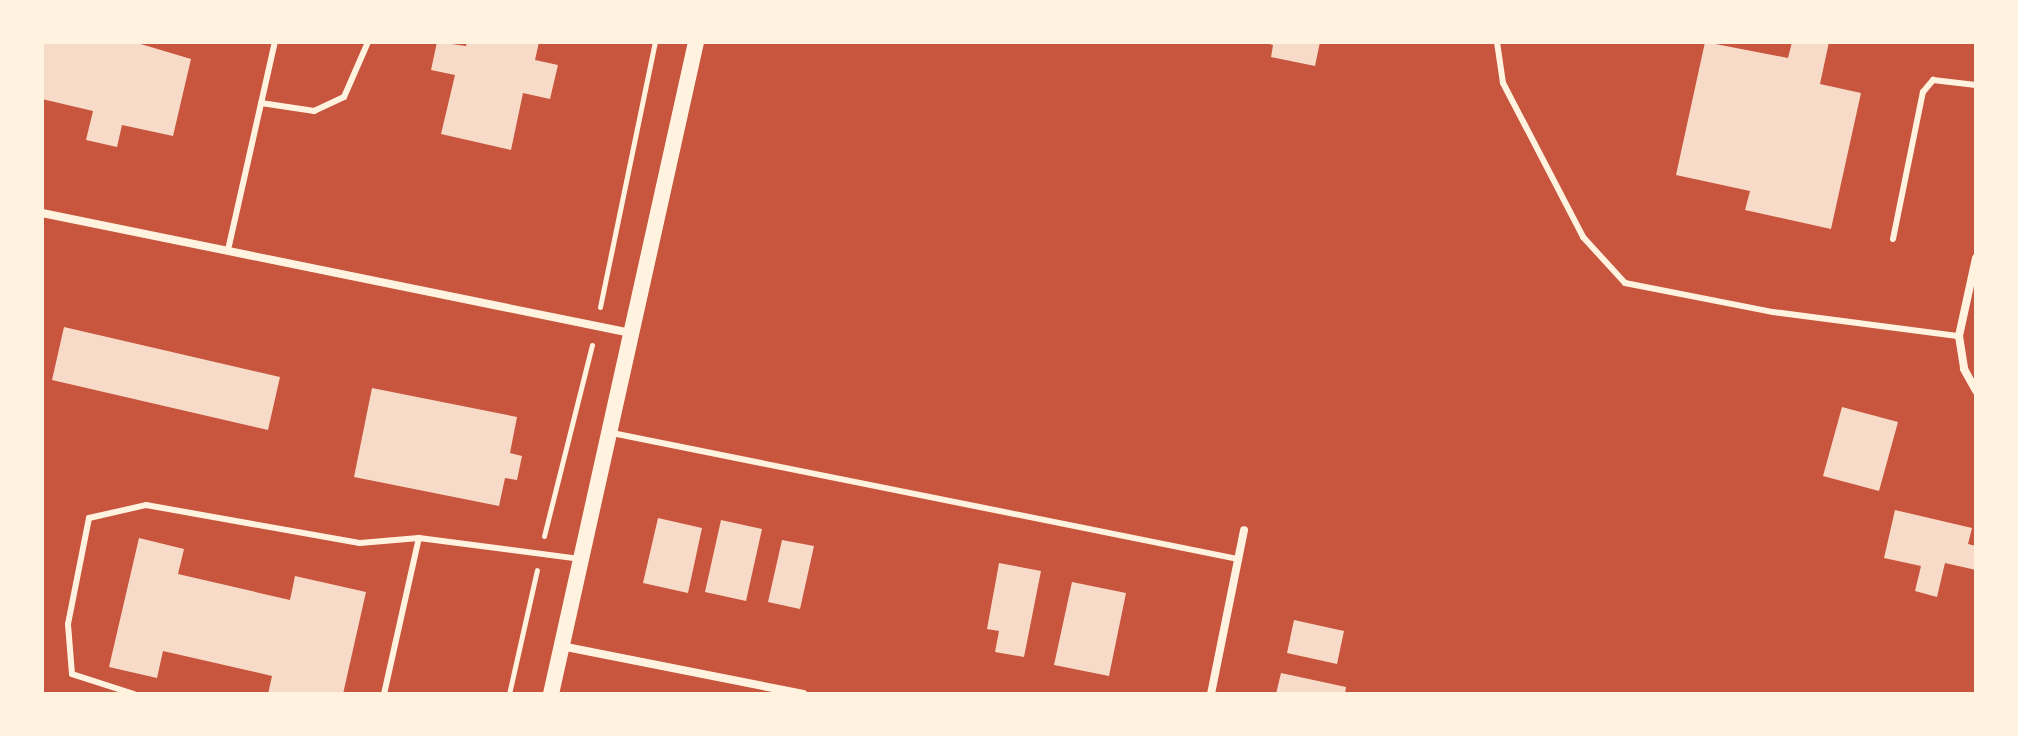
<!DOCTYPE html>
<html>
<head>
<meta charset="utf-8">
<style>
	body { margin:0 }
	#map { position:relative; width:2018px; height:736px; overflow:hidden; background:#c8553d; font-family:"Libre Baskerville",serif }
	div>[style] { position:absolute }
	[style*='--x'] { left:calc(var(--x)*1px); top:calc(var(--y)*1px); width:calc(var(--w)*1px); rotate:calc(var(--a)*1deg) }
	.building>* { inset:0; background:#f7dbc8 }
	.path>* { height:5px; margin:-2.5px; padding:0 2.5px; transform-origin:2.5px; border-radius:2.5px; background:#fff3e0 }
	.service>* { height:6px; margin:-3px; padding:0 3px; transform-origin:3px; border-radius:3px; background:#fff3e0 }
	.minor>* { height:8px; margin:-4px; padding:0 4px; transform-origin:4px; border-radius:4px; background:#fff3e0 }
	.secondary>* { height:16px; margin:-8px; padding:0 8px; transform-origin:8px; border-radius:8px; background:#fff3e0 }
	span { translate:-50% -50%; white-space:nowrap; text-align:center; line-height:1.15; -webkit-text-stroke:6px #fff3e0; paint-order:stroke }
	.frame { position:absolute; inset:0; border:44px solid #fff3e0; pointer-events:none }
</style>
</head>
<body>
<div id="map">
	<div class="building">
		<div style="clip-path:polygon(42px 42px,134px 42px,191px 59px,173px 136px,122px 125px,117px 147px,86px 140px,93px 111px,42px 99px)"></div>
		<div style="clip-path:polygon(437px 42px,466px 46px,467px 42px,539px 42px,535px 60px,558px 65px,550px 99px,523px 93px,511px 150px,441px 134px,455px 75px,431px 70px)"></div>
		<div style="clip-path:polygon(1263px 42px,1320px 42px,1315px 66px,1271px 57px,1273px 45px)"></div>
		<div style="clip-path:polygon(1705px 42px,1788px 58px,1792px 42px,1829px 42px,1820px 84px,1861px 93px,1831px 229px,1745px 210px,1750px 191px,1676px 175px)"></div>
		<div style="clip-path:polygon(64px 327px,280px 377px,268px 430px,52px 380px)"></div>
		<div style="clip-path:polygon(372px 388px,517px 417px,510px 453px,522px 456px,517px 480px,505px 478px,499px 506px,354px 477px)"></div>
		<div style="clip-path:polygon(1842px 407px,1898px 422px,1879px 491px,1823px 476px)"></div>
		<div style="clip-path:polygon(1895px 510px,1972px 528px,1968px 544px,1976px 546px,1976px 570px,1945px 563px,1937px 597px,1915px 591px,1921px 566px,1884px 558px)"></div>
		<div style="clip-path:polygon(658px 518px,702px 528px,688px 593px,643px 583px)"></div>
		<div style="clip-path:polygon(721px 520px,762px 529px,746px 601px,705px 592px)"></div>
		<div style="clip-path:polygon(139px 538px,184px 549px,178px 574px,290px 600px,295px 576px,366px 592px,343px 694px,268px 694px,272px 676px,163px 651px,157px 678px,109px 667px)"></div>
		<div style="clip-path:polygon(782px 540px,814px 546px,800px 609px,768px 602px)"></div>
		<div style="clip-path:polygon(999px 563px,1041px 571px,1024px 657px,995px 652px,999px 631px,987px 629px)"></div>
		<div style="clip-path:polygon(1072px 582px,1126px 593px,1109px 676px,1054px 665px)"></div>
		<div style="clip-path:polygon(1294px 620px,1344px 631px,1337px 664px,1287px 653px)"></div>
		<div style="clip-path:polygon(1281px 673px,1346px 687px,1345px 694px,1276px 694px)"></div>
	</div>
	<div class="path">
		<div style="--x:600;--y:307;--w:271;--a:-78.3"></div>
		<div style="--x:544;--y:536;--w:197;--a:-75.9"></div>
		<div style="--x:509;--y:694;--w:127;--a:-77.3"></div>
	</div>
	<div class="service">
		<div style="--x:1497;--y:42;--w:41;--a:81.7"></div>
		<div style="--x:1503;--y:83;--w:174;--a:62.5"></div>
		<div style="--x:1583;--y:237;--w:62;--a:47.6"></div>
		<div style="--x:1625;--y:283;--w:151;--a:11.1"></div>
		<div style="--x:1773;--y:312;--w:188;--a:7.4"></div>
		<div style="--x:261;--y:103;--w:54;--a:8.6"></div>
		<div style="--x:314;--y:111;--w:33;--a:-25"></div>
		<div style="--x:344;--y:97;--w:60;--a:-66.4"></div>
		<div style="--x:1893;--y:239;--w:150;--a:-78.5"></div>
		<div style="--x:1923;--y:92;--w:16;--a:-50"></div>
		<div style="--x:1933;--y:80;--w:43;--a:6.6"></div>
		<div style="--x:228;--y:250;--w:213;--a:-77.3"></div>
		<div style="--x:612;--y:433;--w:639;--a:11.38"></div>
		<div style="--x:134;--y:694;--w:65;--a:-162.1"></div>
		<div style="--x:72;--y:674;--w:50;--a:-94.6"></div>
		<div style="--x:68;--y:624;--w:108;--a:-78.8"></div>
		<div style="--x:89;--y:518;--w:58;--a:-12.8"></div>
		<div style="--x:146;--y:505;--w:217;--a:10.1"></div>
		<div style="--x:360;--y:543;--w:59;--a:-4.8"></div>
		<div style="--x:384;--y:694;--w:160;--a:-77.4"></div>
		<div style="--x:419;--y:538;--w:162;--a:7.4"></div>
	</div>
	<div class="minor">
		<div style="--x:42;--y:213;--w:601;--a:11.52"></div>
		<div style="--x:1976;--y:258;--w:80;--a:102.3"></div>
		<div style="--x:1959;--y:336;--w:33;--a:81"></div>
		<div style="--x:1964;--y:369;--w:25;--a:61"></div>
		<div style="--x:561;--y:646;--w:247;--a:11.2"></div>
		<div style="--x:1211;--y:694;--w:167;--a:-78.6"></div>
	</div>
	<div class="secondary">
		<div style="--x:551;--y:694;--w:668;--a:-77.46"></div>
	</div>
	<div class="frame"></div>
</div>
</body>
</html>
